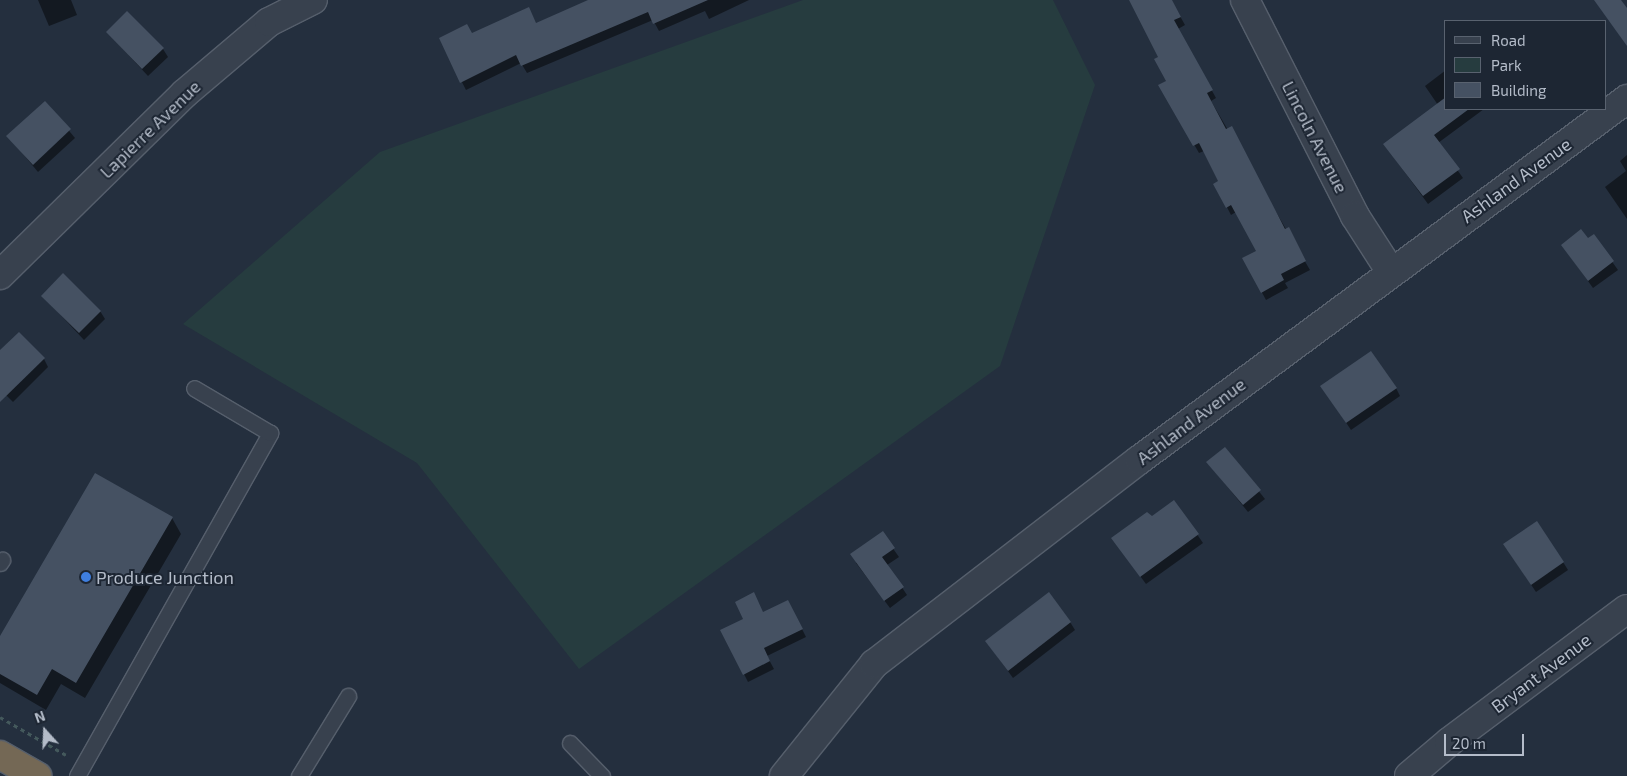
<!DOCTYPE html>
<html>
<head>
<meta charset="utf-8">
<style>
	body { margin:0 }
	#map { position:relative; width:1627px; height:776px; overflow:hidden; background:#242f3e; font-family:"Exo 2",sans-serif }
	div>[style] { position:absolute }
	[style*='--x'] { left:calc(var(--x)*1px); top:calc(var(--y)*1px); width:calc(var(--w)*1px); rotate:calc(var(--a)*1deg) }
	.green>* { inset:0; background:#263c3f }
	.shadow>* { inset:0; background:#0007 }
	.building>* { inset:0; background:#455162 }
	.path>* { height:3px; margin-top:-1.5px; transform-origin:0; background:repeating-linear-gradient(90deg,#44595c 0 4px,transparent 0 8px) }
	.roads { filter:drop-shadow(1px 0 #565f6c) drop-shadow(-1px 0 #565f6c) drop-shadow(0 1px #565f6c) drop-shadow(0 -1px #565f6c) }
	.lane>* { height:15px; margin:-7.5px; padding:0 7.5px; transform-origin:7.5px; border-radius:7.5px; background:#38414e }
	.street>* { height:28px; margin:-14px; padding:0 14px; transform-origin:14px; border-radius:14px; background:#38414e }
	.highway>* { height:28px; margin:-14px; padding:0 14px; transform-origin:14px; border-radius:14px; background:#746855 }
	.dots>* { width:14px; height:14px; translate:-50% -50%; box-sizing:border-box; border:2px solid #1d2633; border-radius:50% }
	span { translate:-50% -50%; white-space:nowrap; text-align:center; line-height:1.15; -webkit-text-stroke:4px #1d2633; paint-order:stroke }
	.street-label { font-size:18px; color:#b4bcc9 }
	.poi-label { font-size:18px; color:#b4bcc9 }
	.left { translate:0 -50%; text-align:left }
	.legend { position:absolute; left:1444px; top:20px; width:162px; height:90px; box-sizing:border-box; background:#1d2633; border:1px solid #59626f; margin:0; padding:6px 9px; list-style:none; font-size:15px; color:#b4bcc9 }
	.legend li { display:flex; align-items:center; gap:10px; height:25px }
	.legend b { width:25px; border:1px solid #59626f }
	.north { position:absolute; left:20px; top:706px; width:50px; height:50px; -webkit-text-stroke:4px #1d2633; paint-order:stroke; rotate:340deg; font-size:14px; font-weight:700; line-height:20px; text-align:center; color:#b4bcc9 }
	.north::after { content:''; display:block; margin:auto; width:18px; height:22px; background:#b4bcc9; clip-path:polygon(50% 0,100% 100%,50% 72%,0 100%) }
	.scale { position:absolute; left:1444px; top:734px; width:80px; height:22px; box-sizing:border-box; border:2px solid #b4bcc9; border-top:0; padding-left:6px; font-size:15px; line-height:18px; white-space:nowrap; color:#b4bcc9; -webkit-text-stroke:4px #1d2633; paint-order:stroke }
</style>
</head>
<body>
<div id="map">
	<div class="green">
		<div style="clip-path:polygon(803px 0,1053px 0,1095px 85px,1000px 366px,579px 669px,417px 463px,183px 324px,380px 152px)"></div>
	</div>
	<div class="shadow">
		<div style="clip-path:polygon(38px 0,71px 0,77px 15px,49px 26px)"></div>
		<div style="clip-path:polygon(591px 0,749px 0,709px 19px,705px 11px,659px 31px,653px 20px,527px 73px,521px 63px,466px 90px,440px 39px,536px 24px)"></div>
		<div style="clip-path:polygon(1130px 0,1171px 0,1185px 25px,1178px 29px,1216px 98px,1211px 101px,1310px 270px,1285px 283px,1288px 288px,1266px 300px,1244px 259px,1258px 252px,1236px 212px,1231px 215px,1215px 184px,1220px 182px,1204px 151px,1199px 153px,1160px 85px,1167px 82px,1160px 57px)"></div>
		<div style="clip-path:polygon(107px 32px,163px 49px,168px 57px,148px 76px)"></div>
		<div style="clip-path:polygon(1446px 70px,1446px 109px,1484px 109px,1438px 143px,1463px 178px,1428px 204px,1390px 152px,1438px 105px,1425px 86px)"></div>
		<div style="clip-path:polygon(45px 102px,75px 138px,38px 172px,8px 136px)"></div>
		<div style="clip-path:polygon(1627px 155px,1627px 219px,1605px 187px,1626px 171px,1620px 161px)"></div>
		<div style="clip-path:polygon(1593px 235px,1618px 270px,1593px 288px,1562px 245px,1588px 240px)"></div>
		<div style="clip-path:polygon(43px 296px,100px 311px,105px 319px,84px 340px)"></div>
		<div style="clip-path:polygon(0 352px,44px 359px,48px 367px,13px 402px,0 389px)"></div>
		<div style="clip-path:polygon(1396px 388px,1400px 396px,1351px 430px,1327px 394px)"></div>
		<div style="clip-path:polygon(1225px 449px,1265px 499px,1248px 512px,1208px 463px)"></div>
		<div style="clip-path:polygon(1174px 501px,1203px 543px,1146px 584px,1118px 546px)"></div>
		<div style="clip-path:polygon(172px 518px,181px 534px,85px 698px,61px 684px,46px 710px,0 683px,0 639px)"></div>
		<div style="clip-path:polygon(882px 533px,899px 557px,887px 565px,907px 595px,890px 608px,856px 563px)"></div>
		<div style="clip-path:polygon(1509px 552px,1563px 562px,1568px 570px,1536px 592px)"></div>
		<div style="clip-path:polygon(792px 609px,806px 637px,767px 656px,774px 669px,748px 682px,744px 674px,763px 613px)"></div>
		<div style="clip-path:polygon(1070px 622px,1075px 630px,1013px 678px,986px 641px)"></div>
	</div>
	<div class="building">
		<div style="clip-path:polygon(588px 0,708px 0,653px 24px,648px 12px,521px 66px,516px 55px,460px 83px,439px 38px,467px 24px,472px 33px,529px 7px,536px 23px)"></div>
		<div style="clip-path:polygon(1129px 0,1172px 0,1181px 17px,1174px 20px,1213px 90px,1207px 93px,1226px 129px,1232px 126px,1285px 229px,1289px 227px,1306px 261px,1281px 274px,1284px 280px,1261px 293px,1242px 258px,1256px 251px,1231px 205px,1226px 208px,1213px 184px,1218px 181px,1199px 143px,1193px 146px,1158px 85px,1166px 81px,1154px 59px,1158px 57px)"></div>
		<div style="clip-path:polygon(1594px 0,1621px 0,1627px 8px,1627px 46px)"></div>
		<div style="clip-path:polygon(127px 11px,164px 48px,142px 69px,106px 32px)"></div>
		<div style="clip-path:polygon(1446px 97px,1446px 109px,1469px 109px,1434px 135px,1460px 169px,1423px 196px,1383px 144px)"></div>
		<div style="clip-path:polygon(45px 101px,71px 129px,33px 165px,6px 136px)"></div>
		<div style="clip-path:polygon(1581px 229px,1588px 238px,1594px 234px,1614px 261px,1588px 281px,1561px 245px)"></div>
		<div style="clip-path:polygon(63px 273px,101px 311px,79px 333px,41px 296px)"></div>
		<div style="clip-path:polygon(19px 332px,45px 358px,0 402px,0 350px)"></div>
		<div style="clip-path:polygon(1371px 351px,1397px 388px,1346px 423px,1320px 386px)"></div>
		<div style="clip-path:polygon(1225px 447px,1261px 490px,1243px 505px,1206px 462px)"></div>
		<div style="clip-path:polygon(95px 473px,173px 517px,76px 683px,52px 669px,37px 695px,0 674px,0 636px)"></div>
		<div style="clip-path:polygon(1174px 500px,1199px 534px,1140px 577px,1111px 538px,1147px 512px,1152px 516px)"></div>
		<div style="clip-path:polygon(1537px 521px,1564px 562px,1531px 585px,1503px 544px)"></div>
		<div style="clip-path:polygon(883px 531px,895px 548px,882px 557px,904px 587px,884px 601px,850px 554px)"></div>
		<div style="clip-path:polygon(754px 592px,763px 612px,788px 600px,803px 629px,764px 648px,770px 661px,743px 675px,720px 630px,743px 619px,735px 602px)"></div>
		<div style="clip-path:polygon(1049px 592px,1071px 622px,1008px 671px,985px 641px)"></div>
	</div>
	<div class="path">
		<div style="--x:0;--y:717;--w:76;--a:29.9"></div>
	</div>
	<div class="roads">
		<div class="lane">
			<div style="--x:0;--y:563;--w:4;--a:-56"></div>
			<div style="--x:570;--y:743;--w:46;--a:45.9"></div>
			<div style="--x:77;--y:776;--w:394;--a:-60.6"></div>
			<div style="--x:270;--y:433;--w:88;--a:-149.4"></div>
			<div style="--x:299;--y:776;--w:94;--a:-58.5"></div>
		</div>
		<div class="street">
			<div style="--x:1245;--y:0;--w:242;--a:63"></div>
			<div style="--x:1355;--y:216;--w:67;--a:57.3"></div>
			<div style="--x:0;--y:275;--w:258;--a:-44.5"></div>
			<div style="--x:184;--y:94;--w:111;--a:-40.3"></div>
			<div style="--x:269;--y:22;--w:49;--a:-26.6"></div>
			<div style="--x:784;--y:776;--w:144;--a:-51.2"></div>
			<div style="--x:874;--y:664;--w:334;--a:-37.6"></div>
			<div style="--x:1139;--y:460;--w:607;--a:-36.49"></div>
			<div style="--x:1409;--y:776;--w:52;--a:-40.4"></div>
			<div style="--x:1449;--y:742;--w:222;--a:-36.8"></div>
		</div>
		<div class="highway">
			<div style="--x:0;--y:755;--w:43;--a:29.6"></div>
		</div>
	</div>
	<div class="dots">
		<div style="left:86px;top:577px;background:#3f7fe0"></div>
	</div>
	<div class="street-label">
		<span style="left:150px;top:129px;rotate:-44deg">Lapierre Avenue</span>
		<span style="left:1315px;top:137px;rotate:63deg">Lincoln Avenue</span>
		<span style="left:1516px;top:180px;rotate:-36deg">Ashland Avenue</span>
		<span style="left:1191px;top:421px;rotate:-37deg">Ashland Avenue</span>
		<span style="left:1541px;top:673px;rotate:-37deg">Bryant Avenue</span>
	</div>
	<div class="poi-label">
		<span class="left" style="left:96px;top:577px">Produce Junction</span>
	</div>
	<ul class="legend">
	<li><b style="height:6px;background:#38414e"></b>Road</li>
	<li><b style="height:14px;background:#263c3f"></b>Park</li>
	<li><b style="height:14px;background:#455162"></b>Building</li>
	</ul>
	<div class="north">N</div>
	<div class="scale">20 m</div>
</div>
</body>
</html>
